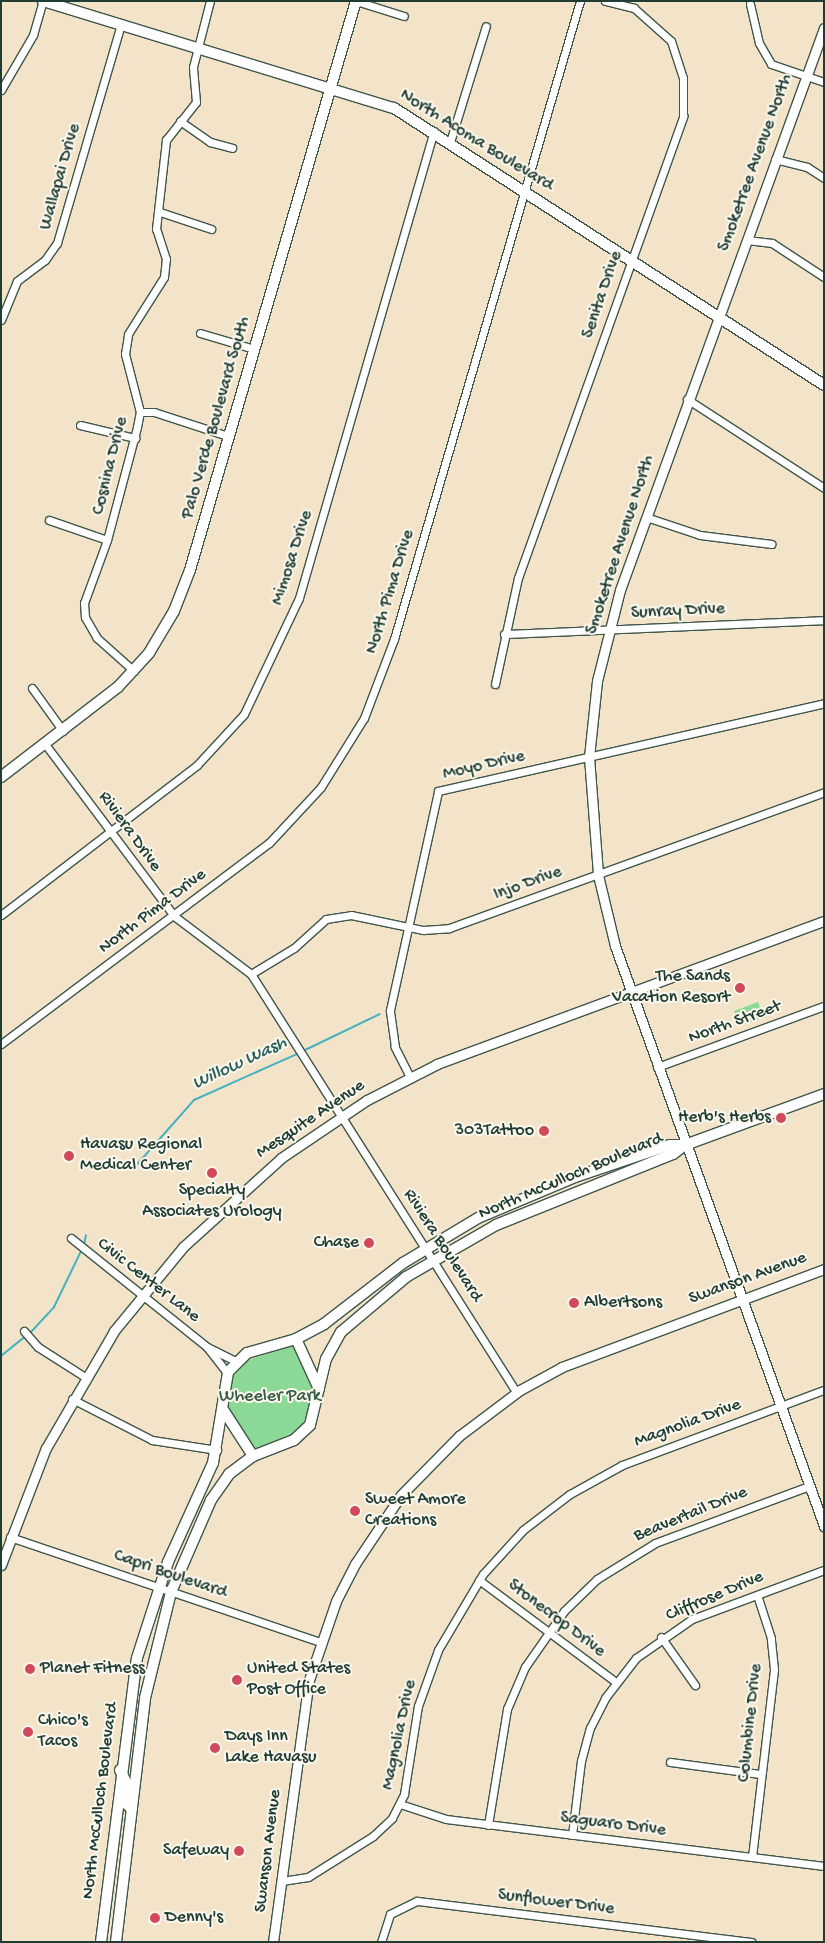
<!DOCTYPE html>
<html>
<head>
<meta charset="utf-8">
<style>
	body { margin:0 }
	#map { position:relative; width:825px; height:1943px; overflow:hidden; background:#f3e4c9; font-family:"Gochi Hand",sans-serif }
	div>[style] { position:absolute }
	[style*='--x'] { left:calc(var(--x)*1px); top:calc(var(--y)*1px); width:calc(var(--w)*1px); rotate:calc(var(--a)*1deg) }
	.green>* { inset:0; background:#8cd997 }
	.stream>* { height:2px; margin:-1px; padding:0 1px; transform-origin:1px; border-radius:1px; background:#44b1c2 }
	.roads { filter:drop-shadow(1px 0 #3f564a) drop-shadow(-1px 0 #3f564a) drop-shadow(0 1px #3f564a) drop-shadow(0 -1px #3f564a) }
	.minor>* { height:7px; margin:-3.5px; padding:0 3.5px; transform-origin:3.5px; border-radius:3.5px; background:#fff }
	.tertiary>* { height:9px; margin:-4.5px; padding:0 4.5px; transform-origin:4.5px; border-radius:4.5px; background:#fff }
	.secondary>* { height:10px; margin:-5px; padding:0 5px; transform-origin:5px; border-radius:5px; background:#fff }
	.dots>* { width:14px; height:14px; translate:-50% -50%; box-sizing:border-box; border:2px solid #fbf7ec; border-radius:50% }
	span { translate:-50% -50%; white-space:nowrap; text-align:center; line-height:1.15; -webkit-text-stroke:4px #fbf7ec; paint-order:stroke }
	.street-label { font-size:18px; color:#1f3d34 }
	.poi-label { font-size:18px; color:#1f3d34 }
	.right { translate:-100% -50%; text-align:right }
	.left { translate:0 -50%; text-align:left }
	.park-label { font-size:18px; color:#355c48 }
	.water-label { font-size:19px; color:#2a605f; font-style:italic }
	.frame { position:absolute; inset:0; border:2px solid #1f3d34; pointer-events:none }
</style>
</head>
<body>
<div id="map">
	<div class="green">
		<div style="clip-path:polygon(758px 1002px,764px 1017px,740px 1026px,734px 1011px)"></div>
		<div style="clip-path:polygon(295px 1345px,313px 1387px,306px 1423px,288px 1438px,254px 1450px,227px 1408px,227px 1385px,245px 1361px)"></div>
	</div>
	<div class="stream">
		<div style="--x:303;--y:1051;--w:85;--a:-25.7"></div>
		<div style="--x:133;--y:1169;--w:92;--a:-48.5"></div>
		<div style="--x:194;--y:1100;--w:115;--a:-24.1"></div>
		<div style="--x:84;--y:1245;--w:10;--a:-79"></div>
		<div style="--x:30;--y:1333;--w:35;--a:-47"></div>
		<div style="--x:54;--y:1307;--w:64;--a:-64.2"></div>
		<div style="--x:1;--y:1356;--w:32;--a:-39"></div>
	</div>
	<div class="roads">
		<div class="minor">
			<div style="--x:356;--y:1;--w:50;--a:17.4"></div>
			<div style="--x:750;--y:4;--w:40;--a:77"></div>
			<div style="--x:759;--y:43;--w:24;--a:60"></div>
			<div style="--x:771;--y:64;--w:56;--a:18.8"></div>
			<div style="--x:1;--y:90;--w:64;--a:-59.8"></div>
			<div style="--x:33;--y:35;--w:35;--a:-74"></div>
			<div style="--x:180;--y:121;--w:37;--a:35"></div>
			<div style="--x:210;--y:142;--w:23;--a:15"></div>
			<div style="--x:450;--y:142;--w:121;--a:-72.8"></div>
			<div style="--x:775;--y:159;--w:33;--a:14"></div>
			<div style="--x:807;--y:167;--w:20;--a:33"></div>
			<div style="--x:160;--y:212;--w:54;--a:18.4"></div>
			<div style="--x:747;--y:240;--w:25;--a:7"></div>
			<div style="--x:772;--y:243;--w:62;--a:33.2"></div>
			<div style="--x:1;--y:320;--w:42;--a:-67.7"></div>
			<div style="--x:17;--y:281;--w:35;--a:-37"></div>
			<div style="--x:45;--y:260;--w:21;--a:-55"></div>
			<div style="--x:57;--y:243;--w:228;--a:-73.7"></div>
			<div style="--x:200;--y:333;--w:56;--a:16.5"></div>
			<div style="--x:687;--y:399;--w:163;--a:33"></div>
			<div style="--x:140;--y:412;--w:14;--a:0"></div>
			<div style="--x:154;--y:412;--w:78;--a:18"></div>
			<div style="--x:80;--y:425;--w:57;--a:13.3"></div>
			<div style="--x:646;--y:517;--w:57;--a:18.4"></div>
			<div style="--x:700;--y:535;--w:72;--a:7.2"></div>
			<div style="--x:49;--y:520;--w:61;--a:19"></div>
			<div style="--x:504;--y:634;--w:320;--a:-2.5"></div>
			<div style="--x:134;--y:671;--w:50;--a:-138.3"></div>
			<div style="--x:97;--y:638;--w:24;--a:-120"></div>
			<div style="--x:85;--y:617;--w:14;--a:-94"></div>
			<div style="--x:84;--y:603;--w:67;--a:-69.9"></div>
			<div style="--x:107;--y:540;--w:117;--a:-75.1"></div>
			<div style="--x:137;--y:427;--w:15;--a:-79"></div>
			<div style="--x:140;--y:412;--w:60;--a:-104.5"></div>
			<div style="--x:125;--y:354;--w:20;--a:-81"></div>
			<div style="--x:128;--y:334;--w:67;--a:-57.7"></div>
			<div style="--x:164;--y:277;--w:18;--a:-84"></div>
			<div style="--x:166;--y:259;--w:32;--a:-108"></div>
			<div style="--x:156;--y:229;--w:90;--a:-83.6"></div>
			<div style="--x:166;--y:140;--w:48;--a:-51.7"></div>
			<div style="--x:196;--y:102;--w:35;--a:-95"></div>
			<div style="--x:193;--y:67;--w:68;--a:-75.6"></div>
			<div style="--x:495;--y:684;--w:108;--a:-77.8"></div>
			<div style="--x:518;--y:578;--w:491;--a:-70.3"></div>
			<div style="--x:683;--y:116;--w:38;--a:-90"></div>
			<div style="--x:683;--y:78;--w:39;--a:-108"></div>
			<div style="--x:671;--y:41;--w:50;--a:-138.3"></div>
			<div style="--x:634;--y:8;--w:30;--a:-166"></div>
			<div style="--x:32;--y:688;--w:53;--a:54.2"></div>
			<div style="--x:45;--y:744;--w:215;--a:53.1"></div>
			<div style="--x:174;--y:916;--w:96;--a:37"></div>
			<div style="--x:251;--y:974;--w:496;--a:57.6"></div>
			<div style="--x:1;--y:915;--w:247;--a:-37.4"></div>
			<div style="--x:197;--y:765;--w:69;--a:-47.3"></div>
			<div style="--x:244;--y:714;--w:128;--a:-64.6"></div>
			<div style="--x:299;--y:598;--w:486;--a:-73.9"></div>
			<div style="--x:251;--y:974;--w:50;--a:-31.2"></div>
			<div style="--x:294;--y:948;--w:43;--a:-42.2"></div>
			<div style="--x:326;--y:919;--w:25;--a:-9"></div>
			<div style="--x:351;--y:915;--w:74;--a:11.8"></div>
			<div style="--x:423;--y:930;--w:26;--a:-4"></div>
			<div style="--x:449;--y:928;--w:399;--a:-19.9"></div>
			<div style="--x:1;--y:1044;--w:335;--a:-36.9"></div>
			<div style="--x:269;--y:843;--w:76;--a:-47.1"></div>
			<div style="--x:321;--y:787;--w:81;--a:-58.1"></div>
			<div style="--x:364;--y:718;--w:85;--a:-69.2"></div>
			<div style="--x:394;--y:639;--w:665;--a:-73.75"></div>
			<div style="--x:657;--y:1067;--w:178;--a:-20.1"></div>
			<div style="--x:410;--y:1077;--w:34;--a:-117"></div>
			<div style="--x:395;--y:1047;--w:37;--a:-98"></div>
			<div style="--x:390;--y:1010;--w:224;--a:-77.6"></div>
			<div style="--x:438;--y:791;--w:396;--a:-12.8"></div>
			<div style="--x:71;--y:1238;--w:174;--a:38.7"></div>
			<div style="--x:207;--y:1347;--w:32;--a:26"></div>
			<div style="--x:24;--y:1331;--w:21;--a:49"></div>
			<div style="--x:38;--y:1347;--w:56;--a:32.6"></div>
			<div style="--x:207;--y:1347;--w:33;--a:52"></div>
			<div style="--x:72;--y:1399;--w:90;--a:27.1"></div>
			<div style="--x:152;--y:1440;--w:66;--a:8.7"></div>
			<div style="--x:10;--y:1537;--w:327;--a:18.7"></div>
			<div style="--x:479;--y:1580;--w:171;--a:36.7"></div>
			<div style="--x:661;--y:1637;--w:59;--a:54.7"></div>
			<div style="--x:670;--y:1762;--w:91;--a:7.6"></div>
			<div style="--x:400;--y:1804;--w:48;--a:18.1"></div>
			<div style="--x:446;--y:1819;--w:381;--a:7.1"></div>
			<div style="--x:488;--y:1825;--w:118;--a:-80.7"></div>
			<div style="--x:507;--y:1709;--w:46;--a:-66.8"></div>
			<div style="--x:525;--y:1667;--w:68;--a:-55.1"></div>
			<div style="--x:564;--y:1611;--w:46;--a:-44.1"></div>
			<div style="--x:597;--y:1579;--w:68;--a:-31.8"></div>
			<div style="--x:655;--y:1543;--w:164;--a:-20.3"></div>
			<div style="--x:572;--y:1835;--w:75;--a:-83.1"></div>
			<div style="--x:581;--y:1761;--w:34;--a:-75"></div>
			<div style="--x:590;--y:1728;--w:34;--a:-63"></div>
			<div style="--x:605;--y:1698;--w:51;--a:-52.2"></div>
			<div style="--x:636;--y:1658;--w:68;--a:-34.9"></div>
			<div style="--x:692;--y:1619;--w:141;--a:-20.4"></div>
			<div style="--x:752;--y:1857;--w:189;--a:-83.3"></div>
			<div style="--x:774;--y:1669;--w:31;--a:-96"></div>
			<div style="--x:771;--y:1638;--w:45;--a:-108"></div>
			<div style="--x:282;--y:1881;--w:26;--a:-9"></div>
			<div style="--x:308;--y:1877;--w:77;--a:-32.2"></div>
			<div style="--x:373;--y:1836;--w:26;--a:-43"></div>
			<div style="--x:392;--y:1818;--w:27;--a:-63"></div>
			<div style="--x:404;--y:1794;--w:89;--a:-81"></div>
			<div style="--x:418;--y:1706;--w:59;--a:-70.3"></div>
			<div style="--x:438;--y:1650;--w:88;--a:-59.4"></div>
			<div style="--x:483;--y:1574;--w:59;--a:-47.7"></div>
			<div style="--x:523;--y:1530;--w:59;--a:-37.5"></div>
			<div style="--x:570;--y:1494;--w:60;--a:-29.1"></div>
			<div style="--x:622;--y:1465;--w:215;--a:-20.4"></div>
			<div style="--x:381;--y:1942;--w:29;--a:-72"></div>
			<div style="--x:390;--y:1914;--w:30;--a:-26"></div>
			<div style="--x:417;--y:1901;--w:337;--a:7"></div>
		</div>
		<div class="tertiary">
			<div style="--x:824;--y:28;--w:598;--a:109.95"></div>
			<div style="--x:620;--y:590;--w:94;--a:104.2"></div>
			<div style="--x:597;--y:681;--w:76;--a:96"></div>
			<div style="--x:589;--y:757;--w:118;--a:85.6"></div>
			<div style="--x:598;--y:875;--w:73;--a:76.5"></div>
			<div style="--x:615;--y:946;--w:617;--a:70.18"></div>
			<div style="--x:1;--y:1565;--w:125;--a:-69"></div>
			<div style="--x:46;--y:1448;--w:135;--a:-59.8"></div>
			<div style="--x:114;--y:1331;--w:109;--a:-50.6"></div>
			<div style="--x:183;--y:1247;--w:132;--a:-42.2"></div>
			<div style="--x:281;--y:1158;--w:104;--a:-34"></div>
			<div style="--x:367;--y:1100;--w:79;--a:-27.2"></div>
			<div style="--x:437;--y:1064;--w:413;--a:-20.3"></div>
			<div style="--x:273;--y:1942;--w:264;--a:-82.2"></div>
			<div style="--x:309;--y:1680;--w:83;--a:-71.1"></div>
			<div style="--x:336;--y:1601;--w:42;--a:-62.8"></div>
			<div style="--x:355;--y:1564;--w:83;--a:-56.3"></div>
			<div style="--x:401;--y:1495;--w:83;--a:-45.5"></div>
			<div style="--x:459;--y:1436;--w:76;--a:-37"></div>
			<div style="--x:520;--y:1390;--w:48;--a:-28.7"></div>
			<div style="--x:562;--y:1367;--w:280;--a:-20.5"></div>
		</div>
		<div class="secondary">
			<div style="--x:43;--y:1;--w:367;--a:17"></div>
			<div style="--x:394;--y:108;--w:511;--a:32.79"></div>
			<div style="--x:1;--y:777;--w:148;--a:-37.6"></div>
			<div style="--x:118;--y:687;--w:46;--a:-47.6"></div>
			<div style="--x:149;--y:653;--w:49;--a:-59.2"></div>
			<div style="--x:174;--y:611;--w:44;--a:-68.7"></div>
			<div style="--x:190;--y:570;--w:593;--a:-73.74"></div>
			<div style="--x:296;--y:1339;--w:55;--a:65.3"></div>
			<div style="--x:224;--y:1411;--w:54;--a:57.2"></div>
			<div style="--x:120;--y:1770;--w:16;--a:63"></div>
			<div style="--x:127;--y:1784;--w:19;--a:96"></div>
			<div style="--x:125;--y:1803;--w:9;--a:41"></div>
			<div style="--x:101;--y:1942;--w:286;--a:-82.8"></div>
			<div style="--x:137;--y:1658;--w:101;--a:-72.1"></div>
			<div style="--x:168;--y:1562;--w:109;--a:-65.6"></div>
			<div style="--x:213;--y:1463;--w:92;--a:-80.6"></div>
			<div style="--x:228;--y:1372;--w:27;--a:-45"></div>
			<div style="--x:247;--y:1353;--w:51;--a:-15.9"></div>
			<div style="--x:296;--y:1339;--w:32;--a:-28"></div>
			<div style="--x:324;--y:1324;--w:100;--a:-37.7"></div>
			<div style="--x:403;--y:1263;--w:87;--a:-31"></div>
			<div style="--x:478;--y:1218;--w:105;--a:-22.9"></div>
			<div style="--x:575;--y:1177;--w:100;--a:-18.6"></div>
			<div style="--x:670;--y:1145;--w:15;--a:0"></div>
			<div style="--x:116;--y:1942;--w:246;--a:-83.2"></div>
			<div style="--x:145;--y:1698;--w:109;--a:-76.2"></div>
			<div style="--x:171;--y:1592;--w:100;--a:-66.5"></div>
			<div style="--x:211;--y:1500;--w:32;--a:-55"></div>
			<div style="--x:229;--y:1474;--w:30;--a:-37"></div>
			<div style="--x:253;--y:1456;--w:44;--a:-21.3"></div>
			<div style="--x:294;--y:1440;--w:22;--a:-43"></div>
			<div style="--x:310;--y:1425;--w:68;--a:-76.4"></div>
			<div style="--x:326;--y:1359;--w:31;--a:-61"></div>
			<div style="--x:341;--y:1332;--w:85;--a:-40.2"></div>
			<div style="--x:406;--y:1277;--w:104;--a:-30"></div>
			<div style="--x:496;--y:1225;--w:191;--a:-21.9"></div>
			<div style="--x:673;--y:1154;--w:15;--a:-37"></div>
			<div style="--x:685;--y:1145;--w:148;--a:-20.1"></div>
		</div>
	</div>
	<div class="dots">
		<div style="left:740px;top:988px;background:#d1495b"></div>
		<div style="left:781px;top:1118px;background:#d1495b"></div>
		<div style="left:544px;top:1131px;background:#d1495b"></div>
		<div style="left:69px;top:1156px;background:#d1495b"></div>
		<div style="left:212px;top:1173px;background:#d1495b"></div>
		<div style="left:369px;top:1243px;background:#d1495b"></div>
		<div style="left:574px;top:1303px;background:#d1495b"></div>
		<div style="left:355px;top:1511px;background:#d1495b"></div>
		<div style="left:30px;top:1669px;background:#d1495b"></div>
		<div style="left:237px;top:1680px;background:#d1495b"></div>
		<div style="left:28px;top:1732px;background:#d1495b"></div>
		<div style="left:215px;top:1748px;background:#d1495b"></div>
		<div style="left:239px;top:1851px;background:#d1495b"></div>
		<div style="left:155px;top:1918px;background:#d1495b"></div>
	</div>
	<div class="street-label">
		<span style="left:476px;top:141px;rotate:32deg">North Acoma Boulevard</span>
		<span style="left:756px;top:163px;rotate:-70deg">Smoketree Avenue North</span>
		<span style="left:61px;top:177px;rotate:-74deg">Wallapai Drive</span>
		<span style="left:603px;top:295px;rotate:-71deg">Senita Drive</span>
		<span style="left:217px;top:418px;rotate:-74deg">Palo Verde Boulevard South</span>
		<span style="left:111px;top:466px;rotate:-76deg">Cosnina Drive</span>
		<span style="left:621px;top:545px;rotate:-72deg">Smoketree Avenue North</span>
		<span style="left:293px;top:558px;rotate:-72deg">Mimosa Drive</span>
		<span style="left:391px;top:592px;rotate:-73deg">North Pima Drive</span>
		<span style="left:678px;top:612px;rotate:-3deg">Sunray Drive</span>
		<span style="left:484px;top:766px;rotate:-13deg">Moyo Drive</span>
		<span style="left:129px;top:832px;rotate:54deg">Riviera Drive</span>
		<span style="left:528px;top:884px;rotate:-20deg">Injo Drive</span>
		<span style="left:153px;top:912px;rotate:-37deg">North Pima Drive</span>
		<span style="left:735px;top:1023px;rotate:-20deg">North Street</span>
		<span style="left:311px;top:1120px;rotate:-34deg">Mesquite Avenue</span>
		<span style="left:571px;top:1177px;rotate:-23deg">North McCulloch Boulevard</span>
		<span style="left:442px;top:1246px;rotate:57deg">Riviera Boulevard</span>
		<span style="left:748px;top:1279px;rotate:-20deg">Swanson Avenue</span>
		<span style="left:148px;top:1281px;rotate:38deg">Civic Center Lane</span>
		<span style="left:688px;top:1424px;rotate:-20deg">Magnolia Drive</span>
		<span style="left:691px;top:1515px;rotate:-22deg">Beavertail Drive</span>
		<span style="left:170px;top:1575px;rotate:19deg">Capri Boulevard</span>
		<span style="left:715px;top:1597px;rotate:-23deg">Cliffrose Drive</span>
		<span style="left:556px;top:1619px;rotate:37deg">Stonecrop Drive</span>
		<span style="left:751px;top:1723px;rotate:-84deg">Columbine Drive</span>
		<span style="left:400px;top:1735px;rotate:-78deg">Magnolia Drive</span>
		<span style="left:101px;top:1801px;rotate:-83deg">North McCulloch Boulevard</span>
		<span style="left:613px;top:1825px;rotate:7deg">Saguaro Drive</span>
		<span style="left:269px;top:1851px;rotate:-83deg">Swanson Avenue</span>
		<span style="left:556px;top:1903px;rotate:7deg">Sunflower Drive</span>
	</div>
	<div class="poi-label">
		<span class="right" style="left:730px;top:988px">The Sands<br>Vacation Resort</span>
		<span class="right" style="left:771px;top:1118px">Herb's Herbs</span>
		<span class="right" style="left:534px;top:1131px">303Tattoo</span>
		<span class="left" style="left:80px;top:1156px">Havasu Regional<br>Medical Center</span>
		<span style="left:212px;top:1202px">Specialty<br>Associates Urology</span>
		<span class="right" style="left:359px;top:1243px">Chase</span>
		<span class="left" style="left:584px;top:1303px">Albertsons</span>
		<span class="left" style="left:365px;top:1511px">Sweet Amore<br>Creations</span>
		<span class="left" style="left:40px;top:1669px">Planet Fitness</span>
		<span class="left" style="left:247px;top:1680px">United States<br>Post Office</span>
		<span class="left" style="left:38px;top:1732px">Chico's<br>Tacos</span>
		<span class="left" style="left:225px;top:1748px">Days Inn<br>Lake Havasu</span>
		<span class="right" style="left:229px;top:1851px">Safeway</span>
		<span class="left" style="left:165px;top:1918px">Denny's</span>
	</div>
	<div class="park-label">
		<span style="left:270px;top:1397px">Wheeler Park</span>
	</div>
	<div class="water-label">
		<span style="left:240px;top:1064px;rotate:-25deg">Willow Wash</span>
	</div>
	<div class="frame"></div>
</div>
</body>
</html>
